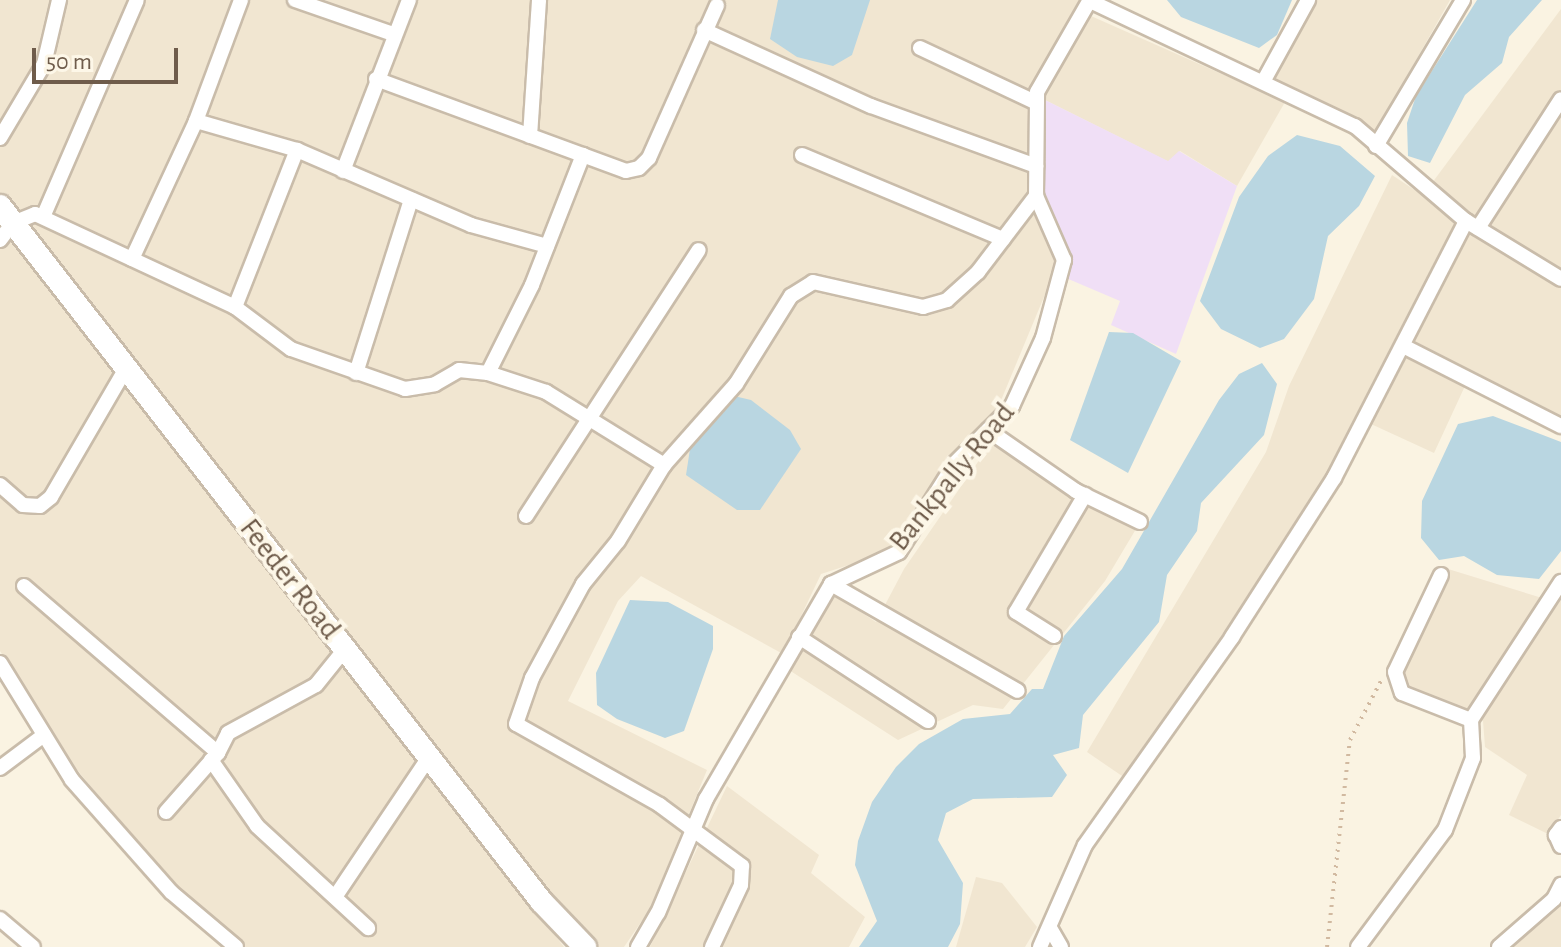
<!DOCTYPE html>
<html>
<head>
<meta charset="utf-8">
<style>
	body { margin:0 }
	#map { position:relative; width:1561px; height:947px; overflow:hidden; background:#faf3e2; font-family:"Alegreya Sans",sans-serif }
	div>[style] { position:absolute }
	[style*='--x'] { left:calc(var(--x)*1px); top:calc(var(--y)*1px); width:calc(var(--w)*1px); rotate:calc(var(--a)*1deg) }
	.residential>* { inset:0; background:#f1e6d1 }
	.education>* { inset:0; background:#f0dff6 }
	.water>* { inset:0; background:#b9d6e1 }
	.path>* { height:4px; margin-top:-2px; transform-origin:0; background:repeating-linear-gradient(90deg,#d1b9a0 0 2px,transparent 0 8px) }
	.roads { filter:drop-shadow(2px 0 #c9bcaa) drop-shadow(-2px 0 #c9bcaa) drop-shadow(0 2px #c9bcaa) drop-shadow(0 -2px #c9bcaa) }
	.street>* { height:14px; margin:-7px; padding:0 7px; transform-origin:7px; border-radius:7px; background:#fff }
	.secondary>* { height:22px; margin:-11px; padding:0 11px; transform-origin:11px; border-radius:11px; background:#fff }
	span { translate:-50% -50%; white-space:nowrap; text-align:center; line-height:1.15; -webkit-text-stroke:8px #fdf7e8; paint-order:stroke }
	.street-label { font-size:30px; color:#6f5c4b }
	.scale { position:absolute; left:32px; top:48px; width:146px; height:36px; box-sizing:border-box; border:4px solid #6f5c4b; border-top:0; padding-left:10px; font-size:24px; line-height:28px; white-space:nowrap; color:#6f5c4b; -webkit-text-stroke:6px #fdf7e8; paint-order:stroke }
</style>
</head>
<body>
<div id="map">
	<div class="residential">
		<div style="clip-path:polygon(0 0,1080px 0,1032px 84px,1027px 149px,1056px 268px,997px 410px,940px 473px,889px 552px,821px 574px,783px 654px,641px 576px,618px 601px,568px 701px,707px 770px,650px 909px,624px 947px,598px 947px,548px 899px,0 194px)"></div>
		<div style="clip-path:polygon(1310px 0,1450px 0,1376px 131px,1270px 78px)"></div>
		<div style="clip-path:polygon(1561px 9px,1561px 271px,1490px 227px,1432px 183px)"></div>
		<div style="clip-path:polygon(1091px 16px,1285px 102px,1237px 186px,1180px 151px,1169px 162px,1043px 99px)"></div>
		<div style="clip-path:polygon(1392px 175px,1561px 287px,1561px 421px,1471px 373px,1434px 453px,1358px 418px,1327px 482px,1125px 778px,1087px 752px,1266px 452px,1289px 386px)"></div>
		<div style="clip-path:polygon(0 216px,395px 725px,564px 947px,245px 947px,176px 888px,73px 765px,0 651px)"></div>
		<div style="clip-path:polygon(991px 443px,1136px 529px,1105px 581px,1003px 709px,973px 705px,898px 740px,789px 670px,833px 594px,876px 622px,904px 569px)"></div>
		<div style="clip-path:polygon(1448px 569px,1552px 601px,1561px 589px,1561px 815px,1548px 834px,1509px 815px,1527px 775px,1485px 747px,1483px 721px,1409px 688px,1400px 673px)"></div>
		<div style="clip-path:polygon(727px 786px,819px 855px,811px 873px,865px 917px,849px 947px,650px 947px)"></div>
		<div style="clip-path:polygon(976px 877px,1002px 883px,1037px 927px,1025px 947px,956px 947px)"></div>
		<div style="clip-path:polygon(1561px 899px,1561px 947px,1508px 947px,1554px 912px)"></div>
	</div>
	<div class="education">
		<div style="clip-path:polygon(1043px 99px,1168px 161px,1179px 151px,1237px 186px,1176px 354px,1111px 325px,1120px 301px,1066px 278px,1070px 255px,1042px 196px)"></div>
	</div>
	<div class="water">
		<div style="clip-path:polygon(778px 0,870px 0,852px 55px,833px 66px,797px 57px,770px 39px)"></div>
		<div style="clip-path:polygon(1167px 0,1292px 0,1277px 35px,1259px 48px,1181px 17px)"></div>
		<div style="clip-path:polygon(1477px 0,1542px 0,1509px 37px,1502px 63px,1465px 95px,1430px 163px,1408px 156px,1407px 123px,1416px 96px)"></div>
		<div style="clip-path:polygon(1297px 135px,1340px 146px,1375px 176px,1359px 206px,1328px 236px,1314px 299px,1284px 339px,1260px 348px,1221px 329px,1200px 301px,1239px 197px,1268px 156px)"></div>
		<div style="clip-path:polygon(1109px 332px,1133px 333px,1181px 361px,1128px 473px,1070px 440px)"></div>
		<div style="clip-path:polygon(1262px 363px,1277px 384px,1264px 435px,1201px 503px,1197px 531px,1167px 575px,1159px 622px,1083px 715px,1079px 748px,1053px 755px,1067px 775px,1052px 797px,973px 799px,946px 813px,938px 840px,963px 883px,960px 924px,948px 947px,859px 947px,877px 921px,855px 865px,858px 841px,872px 802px,896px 767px,919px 744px,963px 719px,1010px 714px,1032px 689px,1043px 689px,1064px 636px,1122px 569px,1219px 400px,1239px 374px)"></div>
		<div style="clip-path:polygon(734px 396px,751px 400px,790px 430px,801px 449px,760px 510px,737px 510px,686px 475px,690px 449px)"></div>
		<div style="clip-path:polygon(1493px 416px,1561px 442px,1561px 551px,1539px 579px,1497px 575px,1464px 556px,1439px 560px,1421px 538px,1422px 501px,1458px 424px)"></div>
		<div style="clip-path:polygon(630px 600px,668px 602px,713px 626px,713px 649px,684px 731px,665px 738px,617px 719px,597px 705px,596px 673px)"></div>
	</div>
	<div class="path">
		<div style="--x:1327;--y:947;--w:208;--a:-83.7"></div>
		<div style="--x:1350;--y:740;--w:69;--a:-62.3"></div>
	</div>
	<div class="roads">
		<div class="street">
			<div style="--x:295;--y:0;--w:104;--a:19.1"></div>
			<div style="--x:1090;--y:1;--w:293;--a:25.3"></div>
			<div style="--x:1355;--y:126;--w:146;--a:40.6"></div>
			<div style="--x:1466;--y:221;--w:111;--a:31.4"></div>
			<div style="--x:704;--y:30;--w:183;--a:24.5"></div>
			<div style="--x:871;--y:106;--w:176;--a:20"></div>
			<div style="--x:920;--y:48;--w:129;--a:25.2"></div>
			<div style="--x:376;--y:79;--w:266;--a:20.2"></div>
			<div style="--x:626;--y:171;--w:13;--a:-13"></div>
			<div style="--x:639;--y:168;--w:14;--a:-45"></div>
			<div style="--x:649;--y:158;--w:167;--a:-66"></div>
			<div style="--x:1263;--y:82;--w:94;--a:-61.2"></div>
			<div style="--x:196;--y:121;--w:105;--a:16"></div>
			<div style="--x:530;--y:136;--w:136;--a:-86.2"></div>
			<div style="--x:0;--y:138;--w:86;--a:-59.3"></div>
			<div style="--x:44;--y:64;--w:66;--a:-76.8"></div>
			<div style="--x:1376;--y:146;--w:170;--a:-59.2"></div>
			<div style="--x:802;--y:155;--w:218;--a:22.7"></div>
			<div style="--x:343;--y:171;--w:183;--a:-68.9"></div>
			<div style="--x:43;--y:217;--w:236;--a:-66.6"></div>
			<div style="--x:1478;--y:228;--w:153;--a:-57.2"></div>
			<div style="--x:0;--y:240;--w:21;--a:-53"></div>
			<div style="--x:13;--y:223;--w:24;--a:-22"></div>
			<div style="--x:35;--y:214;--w:221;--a:24.9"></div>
			<div style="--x:235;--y:307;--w:70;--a:36.9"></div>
			<div style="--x:291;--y:349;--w:121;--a:19.3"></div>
			<div style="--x:405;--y:389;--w:30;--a:-9"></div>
			<div style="--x:435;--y:384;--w:28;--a:-30"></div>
			<div style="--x:459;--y:370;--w:29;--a:6"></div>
			<div style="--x:488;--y:373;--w:61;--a:18.1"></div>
			<div style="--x:546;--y:392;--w:139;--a:31.7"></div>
			<div style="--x:132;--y:259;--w:152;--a:-65.1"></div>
			<div style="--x:196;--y:121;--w:129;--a:-69.6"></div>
			<div style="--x:235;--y:307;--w:169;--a:-68.5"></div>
			<div style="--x:297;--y:150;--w:189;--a:23.3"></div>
			<div style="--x:471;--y:225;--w:79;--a:15.4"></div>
			<div style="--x:1403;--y:346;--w:177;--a:26.9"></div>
			<div style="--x:356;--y:373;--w:182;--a:-72.4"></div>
			<div style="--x:488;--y:373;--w:98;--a:-63.4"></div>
			<div style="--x:532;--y:285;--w:140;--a:-68.6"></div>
			<div style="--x:988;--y:430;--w:107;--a:34.7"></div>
			<div style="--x:1076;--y:491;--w:71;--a:25.8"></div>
			<div style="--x:0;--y:485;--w:30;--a:41"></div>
			<div style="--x:23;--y:505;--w:17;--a:3"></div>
			<div style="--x:40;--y:506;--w:14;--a:-39"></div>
			<div style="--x:51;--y:497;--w:149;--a:-59.8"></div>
			<div style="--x:526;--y:516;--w:317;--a:-57"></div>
			<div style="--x:1441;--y:575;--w:107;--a:115.4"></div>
			<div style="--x:1395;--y:672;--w:22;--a:72"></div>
			<div style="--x:1402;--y:693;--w:74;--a:21.4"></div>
			<div style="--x:1471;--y:720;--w:165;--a:-56.9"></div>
			<div style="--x:831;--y:584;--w:215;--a:29.8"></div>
			<div style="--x:24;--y:586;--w:256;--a:40.7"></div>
			<div style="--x:1054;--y:636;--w:45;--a:-147.7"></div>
			<div style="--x:1016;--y:612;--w:136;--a:-59.5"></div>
			<div style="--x:799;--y:637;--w:154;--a:33.1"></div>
			<div style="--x:0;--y:663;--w:137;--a:58.4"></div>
			<div style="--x:72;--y:780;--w:149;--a:48.5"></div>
			<div style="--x:171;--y:892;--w:85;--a:40.2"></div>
			<div style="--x:211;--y:760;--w:80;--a:55.1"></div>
			<div style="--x:257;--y:826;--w:151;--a:42.6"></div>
			<div style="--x:0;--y:768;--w:55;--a:-36.9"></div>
			<div style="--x:166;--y:812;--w:79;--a:-48.6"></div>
			<div style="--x:218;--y:753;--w:22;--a:-63"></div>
			<div style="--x:228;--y:733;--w:100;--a:-28.6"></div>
			<div style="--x:316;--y:685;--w:46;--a:-51.1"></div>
			<div style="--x:1561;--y:828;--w:9;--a:126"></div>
			<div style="--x:1556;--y:835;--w:12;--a:66"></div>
			<div style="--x:335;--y:897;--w:169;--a:-56.1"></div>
			<div style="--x:0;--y:919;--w:43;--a:40.3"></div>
			<div style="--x:1050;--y:928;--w:22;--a:60"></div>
			<div style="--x:638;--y:947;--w:39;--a:-60"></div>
			<div style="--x:658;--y:913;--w:124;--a:-67.2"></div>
			<div style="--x:706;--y:799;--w:249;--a:-59.8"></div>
			<div style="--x:831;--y:584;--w:75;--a:-25.2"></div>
			<div style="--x:899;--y:552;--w:105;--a:-57.8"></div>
			<div style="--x:955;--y:463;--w:81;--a:-45"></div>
			<div style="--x:1012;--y:406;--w:75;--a:-65.5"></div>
			<div style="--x:1043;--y:338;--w:81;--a:-74.9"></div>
			<div style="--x:1064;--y:260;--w:70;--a:-113.6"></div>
			<div style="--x:1036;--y:196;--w:104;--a:-89.4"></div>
			<div style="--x:1037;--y:92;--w:106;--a:-60.1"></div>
			<div style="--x:712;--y:947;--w:68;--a:-64.9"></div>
			<div style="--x:741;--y:885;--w:19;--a:-87"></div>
			<div style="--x:742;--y:866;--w:102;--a:-143.4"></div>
			<div style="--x:660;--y:805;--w:165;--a:-150.6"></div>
			<div style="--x:516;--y:724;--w:49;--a:-70.8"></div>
			<div style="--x:532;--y:678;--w:107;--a:-61.5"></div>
			<div style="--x:583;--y:584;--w:55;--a:-50.9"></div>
			<div style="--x:618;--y:541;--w:89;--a:-58.8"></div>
			<div style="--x:664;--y:465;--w:108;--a:-48.4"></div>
			<div style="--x:736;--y:384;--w:104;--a:-58"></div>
			<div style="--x:791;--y:296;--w:26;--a:-32"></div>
			<div style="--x:813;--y:282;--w:113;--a:12.8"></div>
			<div style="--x:923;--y:307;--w:25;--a:-16"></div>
			<div style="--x:947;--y:300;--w:42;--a:-42.1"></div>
			<div style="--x:978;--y:272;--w:96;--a:-52.7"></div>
			<div style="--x:1040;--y:947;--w:111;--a:-66.2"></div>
			<div style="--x:1085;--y:845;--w:255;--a:-54.7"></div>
			<div style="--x:1232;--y:637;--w:189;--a:-57.3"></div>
			<div style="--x:1334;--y:478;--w:289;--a:-62.8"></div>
			<div style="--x:1358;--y:947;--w:146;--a:-53.4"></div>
			<div style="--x:1445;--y:830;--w:77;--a:-68.7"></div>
			<div style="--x:1473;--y:758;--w:38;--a:-93"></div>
			<div style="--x:1499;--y:947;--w:73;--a:-41.1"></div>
			<div style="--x:1554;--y:899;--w:16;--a:-63"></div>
		</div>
		<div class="secondary">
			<div style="--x:0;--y:206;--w:881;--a:52.1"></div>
			<div style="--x:541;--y:901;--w:64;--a:46.3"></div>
		</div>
	</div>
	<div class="street-label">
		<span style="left:952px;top:477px;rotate:-51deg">Bankpally Road</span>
		<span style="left:290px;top:579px;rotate:52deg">Feeder Road</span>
	</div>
	<div class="scale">50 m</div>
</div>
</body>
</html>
